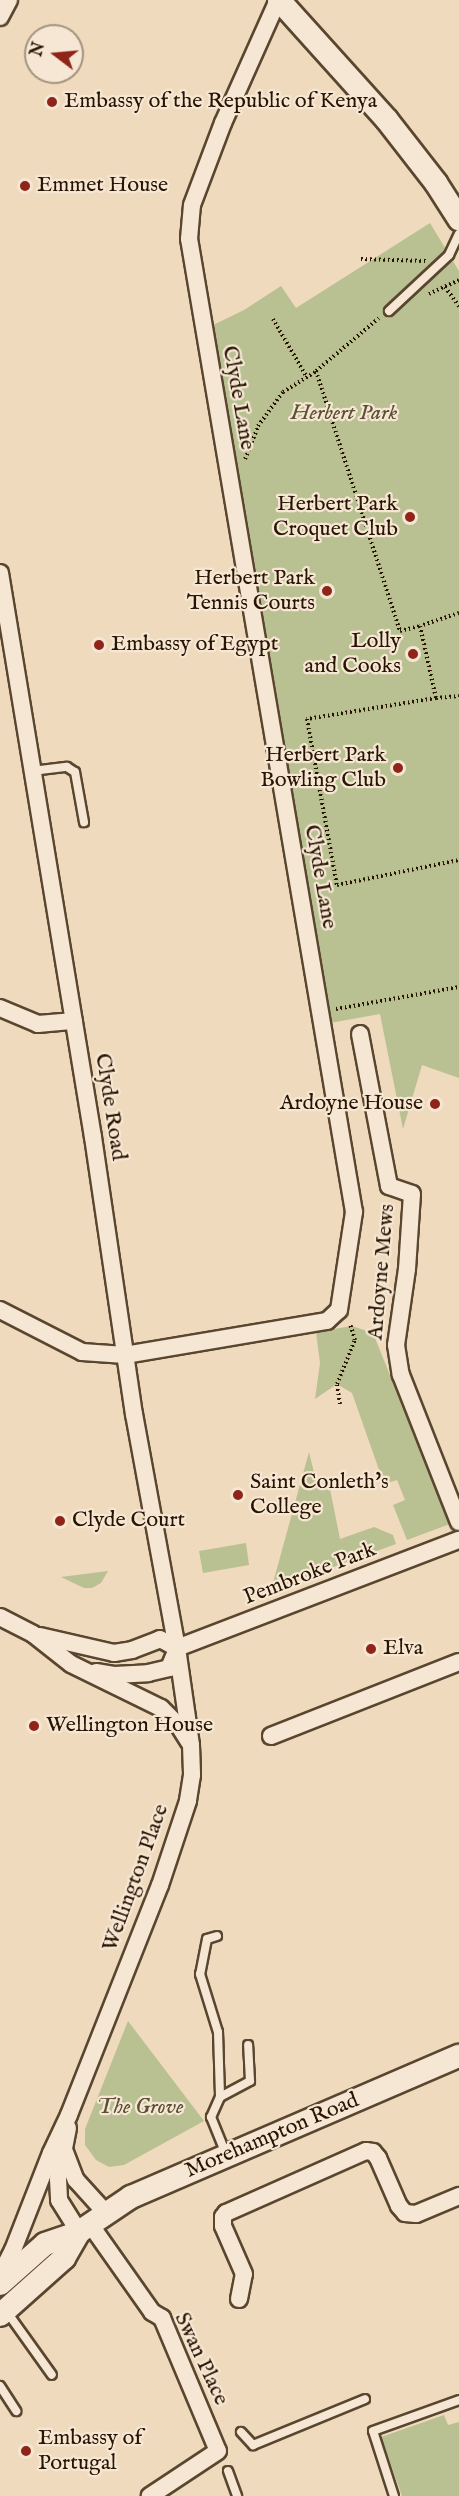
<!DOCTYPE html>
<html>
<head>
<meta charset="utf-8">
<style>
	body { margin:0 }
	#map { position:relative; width:459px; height:2496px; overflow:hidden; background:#efdabd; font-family:"IM FELL English",serif }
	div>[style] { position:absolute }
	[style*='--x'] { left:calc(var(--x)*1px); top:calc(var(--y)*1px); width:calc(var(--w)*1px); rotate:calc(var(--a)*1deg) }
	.green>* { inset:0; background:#b9c091 }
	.path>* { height:4px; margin-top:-2px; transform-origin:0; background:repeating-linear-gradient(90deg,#281400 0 1.5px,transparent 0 4.5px) }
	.roads { filter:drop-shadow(2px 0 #5a462f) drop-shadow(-2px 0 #5a462f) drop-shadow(0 2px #5a462f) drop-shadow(0 -2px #5a462f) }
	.lane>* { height:8px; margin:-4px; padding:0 4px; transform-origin:4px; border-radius:4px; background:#f5e7d4 }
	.street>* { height:16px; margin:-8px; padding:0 8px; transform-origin:8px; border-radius:8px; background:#f5e7d4 }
	.secondary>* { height:22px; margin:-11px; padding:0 11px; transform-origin:11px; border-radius:11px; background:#f5e7d4 }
	.dots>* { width:16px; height:16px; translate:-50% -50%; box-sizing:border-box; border:3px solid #f5e7d4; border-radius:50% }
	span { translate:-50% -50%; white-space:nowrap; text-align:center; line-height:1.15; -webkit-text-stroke:4.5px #f5e7d4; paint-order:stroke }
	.poi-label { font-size:22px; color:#281400 }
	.left { translate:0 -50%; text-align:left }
	.right { translate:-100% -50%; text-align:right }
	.street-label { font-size:22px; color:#281400 }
	.park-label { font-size:22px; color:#5b5033; font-style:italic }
	.north { position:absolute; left:24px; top:24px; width:60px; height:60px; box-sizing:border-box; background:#f5e7d4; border:2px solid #a3937f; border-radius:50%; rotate:286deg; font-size:16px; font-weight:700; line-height:24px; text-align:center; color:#281400 }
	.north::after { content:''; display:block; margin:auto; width:21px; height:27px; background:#8f2418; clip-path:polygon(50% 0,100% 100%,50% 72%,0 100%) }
</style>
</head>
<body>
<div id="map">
	<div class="green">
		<div style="clip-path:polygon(430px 223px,459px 271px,459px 1078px,422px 1065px,403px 1129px,380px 1014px,330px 1023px,209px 327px,244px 310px,281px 286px,296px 308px)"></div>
		<div style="clip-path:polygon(352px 1326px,373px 1333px,450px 1524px,407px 1540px,393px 1505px,405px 1500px,397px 1480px,384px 1484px,352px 1393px,337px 1384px,315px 1399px,320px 1363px,316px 1332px)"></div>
		<div style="clip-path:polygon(309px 1452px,317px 1485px,330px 1489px,340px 1539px,374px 1527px,393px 1535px,396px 1544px,271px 1590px)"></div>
		<div style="clip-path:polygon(246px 1543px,249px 1565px,203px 1573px,199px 1551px)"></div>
		<div style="clip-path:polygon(108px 1571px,101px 1583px,92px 1588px,84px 1588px,61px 1577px)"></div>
		<div style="clip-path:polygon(128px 2021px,204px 2121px,124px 2165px,109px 2167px,96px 2160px,85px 2145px,85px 2129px)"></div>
		<div style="clip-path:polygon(444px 2415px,448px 2425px,459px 2422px,459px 2496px,402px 2496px,381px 2437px)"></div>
	</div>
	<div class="path">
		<div style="--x:361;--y:259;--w:65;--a:1.8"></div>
		<div style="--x:445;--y:287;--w:24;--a:54"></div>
		<div style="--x:429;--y:294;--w:33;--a:-25"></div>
		<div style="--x:273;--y:319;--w:66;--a:59.9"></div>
		<div style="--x:316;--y:371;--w:273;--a:72.1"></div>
		<div style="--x:400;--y:631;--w:21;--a:-14"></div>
		<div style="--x:245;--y:459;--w:35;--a:-68"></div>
		<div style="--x:258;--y:426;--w:42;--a:-53.7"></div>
		<div style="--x:283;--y:392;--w:39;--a:-32"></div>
		<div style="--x:316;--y:371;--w:82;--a:-40.1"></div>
		<div style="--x:459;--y:613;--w:41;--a:161.6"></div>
		<div style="--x:420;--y:626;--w:74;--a:77.5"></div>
		<div style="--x:436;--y:698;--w:23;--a:-5"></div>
		<div style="--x:436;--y:698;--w:131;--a:170.8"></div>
		<div style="--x:307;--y:719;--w:169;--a:79.8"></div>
		<div style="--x:337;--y:885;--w:125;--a:-11.6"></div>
		<div style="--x:336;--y:1009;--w:125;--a:-10.1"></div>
		<div style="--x:340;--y:1404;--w:20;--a:-99"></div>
		<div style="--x:337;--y:1384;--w:48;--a:-67.8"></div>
		<div style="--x:355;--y:1340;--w:17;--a:-107"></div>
	</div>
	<div class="roads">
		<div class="lane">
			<div style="--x:389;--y:311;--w:82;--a:-43"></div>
			<div style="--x:449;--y:255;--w:23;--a:-65"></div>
			<div style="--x:32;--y:771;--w:35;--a:-7"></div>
			<div style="--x:67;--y:767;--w:9;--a:32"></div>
			<div style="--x:75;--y:772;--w:51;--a:79.8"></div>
			<div style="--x:217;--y:1936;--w:10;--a:163"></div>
			<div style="--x:207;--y:1939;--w:36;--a:101"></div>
			<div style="--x:200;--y:1974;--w:61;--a:72.8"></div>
			<div style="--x:218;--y:2032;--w:65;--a:88.2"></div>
			<div style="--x:220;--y:2097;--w:22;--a:114"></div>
			<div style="--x:211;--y:2117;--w:40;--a:68"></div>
			<div style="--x:220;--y:2097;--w:34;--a:-28"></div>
			<div style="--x:250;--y:2081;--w:36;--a:-93"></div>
			<div style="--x:7;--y:2312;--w:77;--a:54.5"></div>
			<div style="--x:0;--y:2386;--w:30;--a:57"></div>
			<div style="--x:241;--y:2432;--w:18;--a:47"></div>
			<div style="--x:253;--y:2445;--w:121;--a:-22.3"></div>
			<div style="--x:228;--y:2471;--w:27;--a:70"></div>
			<div style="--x:394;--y:2496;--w:68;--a:-107.9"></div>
			<div style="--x:373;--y:2431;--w:91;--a:-19.8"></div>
		</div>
		<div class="street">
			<div style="--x:0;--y:17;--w:19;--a:-62"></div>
			<div style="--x:0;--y:573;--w:572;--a:80.64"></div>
			<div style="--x:93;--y:1137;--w:280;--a:81.6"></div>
			<div style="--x:134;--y:1414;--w:238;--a:79.6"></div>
			<div style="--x:177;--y:1648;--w:98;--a:81.8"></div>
			<div style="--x:191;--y:1745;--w:30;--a:88"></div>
			<div style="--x:192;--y:1775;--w:26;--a:99"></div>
			<div style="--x:188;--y:1801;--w:89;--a:108.4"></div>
			<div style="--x:160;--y:1885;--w:247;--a:111.6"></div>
			<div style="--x:69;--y:2115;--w:42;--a:115.3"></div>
			<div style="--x:51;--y:2153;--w:104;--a:111.4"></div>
			<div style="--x:13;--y:2250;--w:28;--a:117"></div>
			<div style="--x:0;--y:1008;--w:41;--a:22.8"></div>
			<div style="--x:38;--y:1024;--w:36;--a:-5"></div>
			<div style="--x:360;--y:1034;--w:155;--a:79.2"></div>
			<div style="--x:389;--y:1186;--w:24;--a:19"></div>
			<div style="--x:412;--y:1194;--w:75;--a:93.8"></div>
			<div style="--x:407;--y:1269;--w:77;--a:98.2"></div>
			<div style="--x:396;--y:1345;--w:30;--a:81"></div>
			<div style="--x:401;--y:1375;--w:158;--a:68.5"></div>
			<div style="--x:0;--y:1310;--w:92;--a:27.1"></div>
			<div style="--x:82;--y:1352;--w:43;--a:4"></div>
			<div style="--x:125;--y:1355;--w:205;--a:-9.6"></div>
			<div style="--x:327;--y:1321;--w:16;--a:-43"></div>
			<div style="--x:339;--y:1310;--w:99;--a:-81.3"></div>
			<div style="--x:354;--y:1212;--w:987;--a:-99.62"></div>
			<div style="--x:189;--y:239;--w:34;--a:-85"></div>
			<div style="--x:192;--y:205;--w:88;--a:-69.3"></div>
			<div style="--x:223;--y:123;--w:135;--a:-65.9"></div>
			<div style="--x:0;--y:1617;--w:37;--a:27"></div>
			<div style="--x:33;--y:1634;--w:48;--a:38.3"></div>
			<div style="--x:71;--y:1664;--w:100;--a:26.1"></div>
			<div style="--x:161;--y:1708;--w:25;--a:45"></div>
			<div style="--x:179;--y:1726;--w:19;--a:58"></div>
			<div style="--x:40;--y:1636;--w:76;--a:12.9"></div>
			<div style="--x:114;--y:1653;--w:18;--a:-9"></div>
			<div style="--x:132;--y:1650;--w:30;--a:-21"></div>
			<div style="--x:160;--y:1639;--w:19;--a:28"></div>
			<div style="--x:177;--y:1648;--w:302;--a:-21"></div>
			<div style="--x:96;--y:1672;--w:18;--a:9"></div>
			<div style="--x:114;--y:1675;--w:34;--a:-3"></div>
			<div style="--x:148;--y:1673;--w:22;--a:-13"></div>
			<div style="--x:169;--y:1668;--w:21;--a:-67"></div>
			<div style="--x:271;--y:1736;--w:202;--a:-21.5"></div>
			<div style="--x:68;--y:2128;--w:52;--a:101.1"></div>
			<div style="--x:58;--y:2179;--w:21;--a:87"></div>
			<div style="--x:59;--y:2200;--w:38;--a:58"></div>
			<div style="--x:65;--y:2152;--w:30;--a:69"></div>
			<div style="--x:76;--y:2180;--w:43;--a:47.8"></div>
			<div style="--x:90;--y:2224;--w:108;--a:54.8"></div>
			<div style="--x:152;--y:2312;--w:12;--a:31"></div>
			<div style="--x:162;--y:2318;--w:144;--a:67.2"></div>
			<div style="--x:218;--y:2451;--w:82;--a:146.5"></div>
			<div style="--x:239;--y:2299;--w:25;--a:-79"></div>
			<div style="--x:244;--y:2274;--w:52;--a:-113.6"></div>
			<div style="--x:223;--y:2226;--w:9;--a:-90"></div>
			<div style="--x:223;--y:2217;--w:5;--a:-53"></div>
			<div style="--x:226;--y:2213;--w:153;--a:-23.9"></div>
			<div style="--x:366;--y:2151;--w:7;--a:8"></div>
			<div style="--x:373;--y:2152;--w:8;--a:50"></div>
			<div style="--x:378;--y:2158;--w:52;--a:66.4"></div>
			<div style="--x:399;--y:2206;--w:9;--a:49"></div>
			<div style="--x:405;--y:2213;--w:11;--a:5"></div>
			<div style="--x:416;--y:2214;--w:47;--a:-22.7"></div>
		</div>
		<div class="secondary">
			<div style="--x:279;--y:0;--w:161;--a:48"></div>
			<div style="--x:387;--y:120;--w:80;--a:52.1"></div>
			<div style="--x:436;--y:183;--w:43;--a:57.4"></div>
			<div style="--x:0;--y:2284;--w:60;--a:-41.6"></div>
			<div style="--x:45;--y:2244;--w:36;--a:-19"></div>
			<div style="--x:79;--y:2232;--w:63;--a:-33.9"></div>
			<div style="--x:131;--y:2197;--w:357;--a:-23.3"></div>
			<div style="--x:0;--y:2315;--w:86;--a:-41.7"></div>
			<div style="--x:64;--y:2258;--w:30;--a:-60"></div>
		</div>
	</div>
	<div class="dots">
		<div style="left:52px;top:102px;background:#8f2418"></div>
		<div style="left:25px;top:186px;background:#8f2418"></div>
		<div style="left:410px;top:517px;background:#8f2418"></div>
		<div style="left:327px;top:591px;background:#8f2418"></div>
		<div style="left:99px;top:645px;background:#8f2418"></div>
		<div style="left:413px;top:654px;background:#8f2418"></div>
		<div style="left:398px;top:768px;background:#8f2418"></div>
		<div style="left:435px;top:1104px;background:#8f2418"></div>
		<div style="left:238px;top:1495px;background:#8f2418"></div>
		<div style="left:60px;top:1521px;background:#8f2418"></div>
		<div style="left:371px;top:1649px;background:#8f2418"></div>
		<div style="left:34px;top:1726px;background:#8f2418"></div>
		<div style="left:26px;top:2451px;background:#8f2418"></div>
	</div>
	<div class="poi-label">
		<span class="left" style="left:64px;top:102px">Embassy of the Republic of Kenya</span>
		<span class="left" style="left:37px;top:186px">Emmet House</span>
		<span class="right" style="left:398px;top:517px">Herbert Park<br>Croquet Club</span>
		<span class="right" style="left:315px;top:591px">Herbert Park<br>Tennis Courts</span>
		<span class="right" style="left:401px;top:654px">Lolly<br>and Cooks</span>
		<span class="left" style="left:111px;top:645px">Embassy of Egypt</span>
		<span class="right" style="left:386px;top:768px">Herbert Park<br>Bowling Club</span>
		<span class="right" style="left:423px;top:1104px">Ardoyne House</span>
		<span class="left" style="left:250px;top:1495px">Saint Conleth's<br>College</span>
		<span class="left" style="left:72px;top:1521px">Clyde Court</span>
		<span class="left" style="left:383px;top:1649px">Elva</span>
		<span class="left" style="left:46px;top:1726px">Wellington House</span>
		<span class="left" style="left:38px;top:2451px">Embassy of<br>Portugal</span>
	</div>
	<div class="street-label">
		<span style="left:238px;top:398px;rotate:80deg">Clyde Lane</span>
		<span style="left:320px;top:877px;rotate:80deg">Clyde Lane</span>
		<span style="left:110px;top:1107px;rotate:81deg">Clyde Road</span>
		<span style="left:382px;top:1272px;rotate:-85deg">Ardoyne Mews</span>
		<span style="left:310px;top:1574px;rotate:-21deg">Pembroke Park</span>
		<span style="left:136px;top:1878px;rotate:-70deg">Wellington Place</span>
		<span style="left:272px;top:2136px;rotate:-23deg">Morehampton Road</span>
		<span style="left:201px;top:2359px;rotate:65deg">Swan Place</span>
	</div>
	<div class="park-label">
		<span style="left:344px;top:414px">Herbert Park</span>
		<span style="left:140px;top:2108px">The Grove</span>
	</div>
	<div class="north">N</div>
</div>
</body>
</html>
